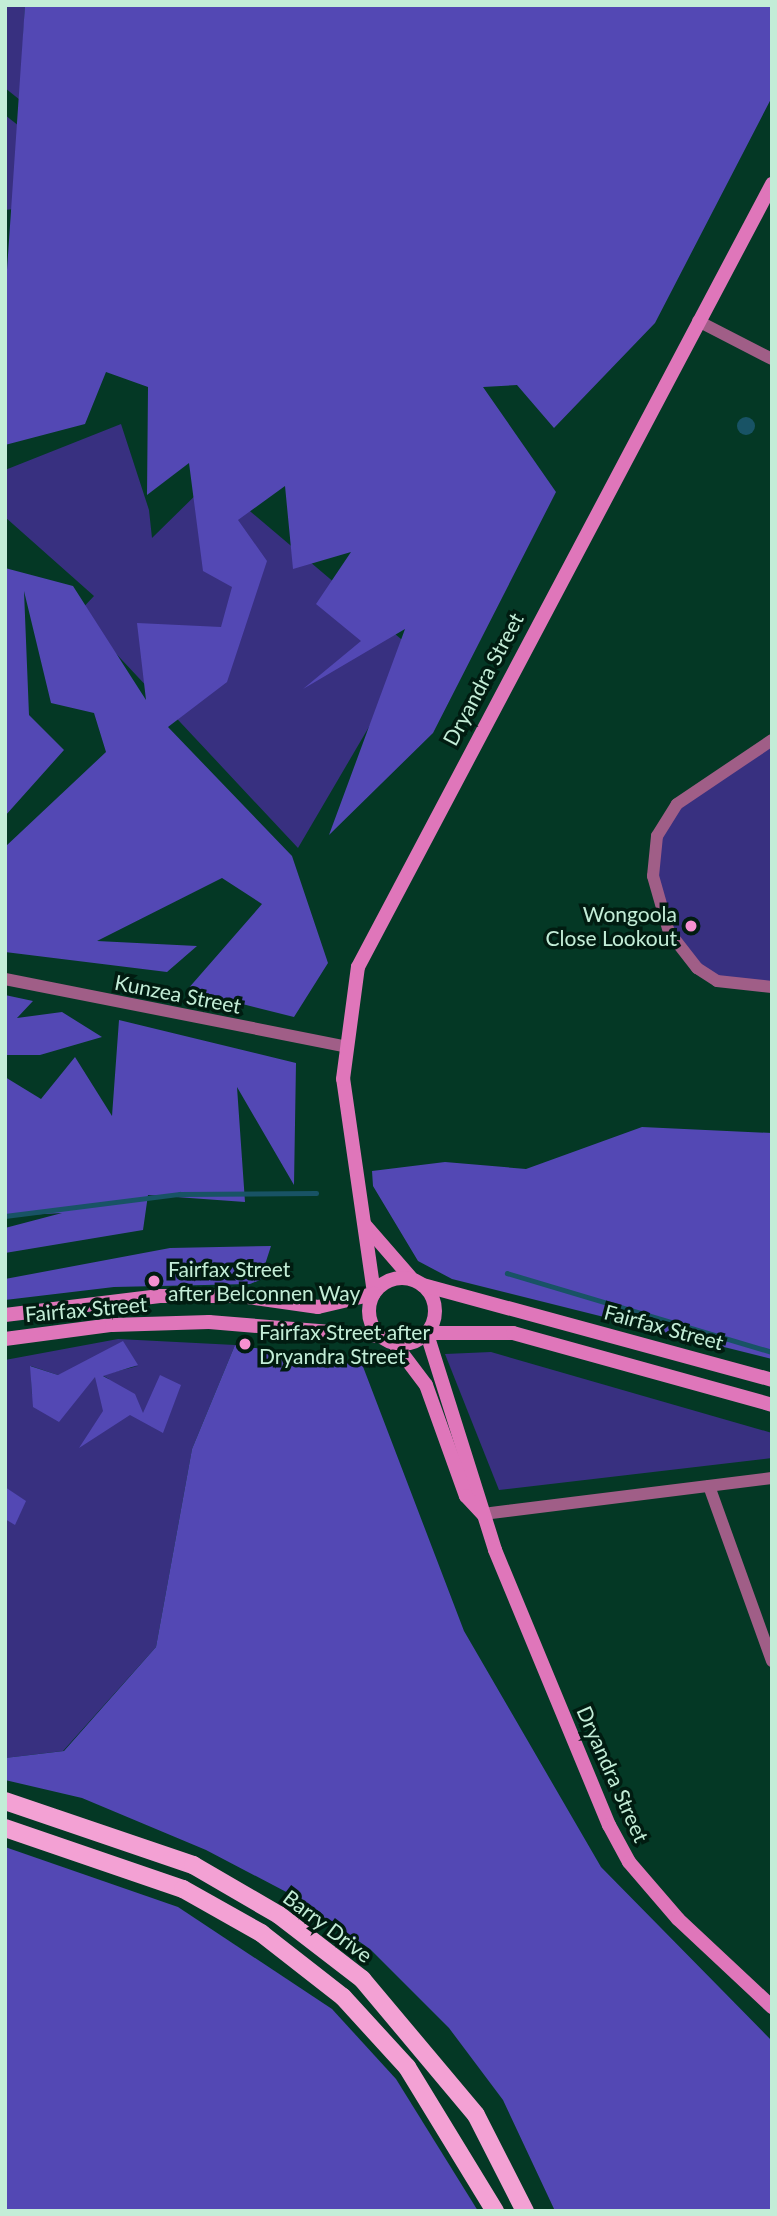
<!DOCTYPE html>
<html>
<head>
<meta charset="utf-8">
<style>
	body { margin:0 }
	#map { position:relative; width:777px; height:2216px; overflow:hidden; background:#043825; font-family:Lato,sans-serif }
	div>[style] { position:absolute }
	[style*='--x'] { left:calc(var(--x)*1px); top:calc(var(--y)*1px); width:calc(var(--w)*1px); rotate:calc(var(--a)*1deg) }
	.green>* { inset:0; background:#383080 }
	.forest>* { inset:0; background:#5348b4 }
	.water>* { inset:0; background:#185365 }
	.round { border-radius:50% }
	.stream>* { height:4.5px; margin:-2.25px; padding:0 2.25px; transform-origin:2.25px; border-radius:2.25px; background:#185365 }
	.street>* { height:12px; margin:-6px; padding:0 6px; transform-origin:6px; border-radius:6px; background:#a05e87 }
	.secondary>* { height:14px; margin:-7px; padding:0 7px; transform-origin:7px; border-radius:7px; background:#df76ba }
	.secondary>.ring { margin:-7px; padding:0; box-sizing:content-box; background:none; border:14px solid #df76ba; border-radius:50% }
	.primary>* { height:18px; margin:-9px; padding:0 9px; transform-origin:9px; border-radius:9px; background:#f3a1d4 }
	.dots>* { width:19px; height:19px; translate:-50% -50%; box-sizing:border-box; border:4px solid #011c11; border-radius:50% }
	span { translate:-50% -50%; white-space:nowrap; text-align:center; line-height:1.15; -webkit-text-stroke:7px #011c11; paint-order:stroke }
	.street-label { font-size:21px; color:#c3edd7 }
	.poi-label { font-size:21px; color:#c3edd7 }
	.right { translate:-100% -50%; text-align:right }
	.left { translate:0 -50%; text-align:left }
	.frame { position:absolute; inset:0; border:7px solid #c3edd7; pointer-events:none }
</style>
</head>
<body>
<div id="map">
	<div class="green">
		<div style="clip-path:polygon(5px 5px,25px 5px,20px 100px,5px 88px)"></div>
		<div style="clip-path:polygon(5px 115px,19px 126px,14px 209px,5px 210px)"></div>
		<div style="clip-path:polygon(121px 424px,149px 510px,152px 538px,212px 479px,414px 650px,298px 848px,78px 613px,94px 596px,5px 517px,5px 470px)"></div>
		<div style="clip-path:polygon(772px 740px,772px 987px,717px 981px,680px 950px,656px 897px,657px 836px,690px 791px)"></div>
		<div style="clip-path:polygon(evenodd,118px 1339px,235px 1345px,192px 1449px,156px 1647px,63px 1751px,5px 1758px,5px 1360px,118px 1339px,31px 1366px,58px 1375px,138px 1366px,102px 1375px,109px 1379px,95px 1376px,32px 1395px,31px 1366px)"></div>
		<div style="clip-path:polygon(491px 1352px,772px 1433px,772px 1458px,499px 1490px,445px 1354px)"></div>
	</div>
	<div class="forest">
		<div style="clip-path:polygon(25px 5px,772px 5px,772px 97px,655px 323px,554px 428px,517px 385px,483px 387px,556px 492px,433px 733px,329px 835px,405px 629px,303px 689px,361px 641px,316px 604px,351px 552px,293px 569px,285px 486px,238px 520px,267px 561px,227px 682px,168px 727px,292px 856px,328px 963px,294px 1017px,187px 990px,262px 904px,222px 878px,97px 941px,197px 946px,167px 972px,5px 952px,5px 847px,106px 752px,94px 713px,51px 703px,24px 591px,29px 715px,64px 750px,5px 816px,5px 568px,73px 586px,146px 700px,137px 623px,221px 627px,232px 587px,203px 571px,189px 463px,147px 495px,148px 387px,106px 372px,85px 424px,5px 445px,5px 299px)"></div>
		<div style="clip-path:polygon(5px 995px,33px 1001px,17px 1018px,62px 1012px,102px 1037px,40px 1055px,5px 1055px)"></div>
		<div style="clip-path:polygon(119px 1020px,296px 1063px,294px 1185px,237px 1087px,245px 1202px,148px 1195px,143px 1230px,5px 1253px,5px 1228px,62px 1213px,5px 1216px,5px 1077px,41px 1099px,75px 1057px,112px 1116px)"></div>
		<div style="clip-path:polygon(642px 1127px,772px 1133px,772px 1359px,452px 1279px,418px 1261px,373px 1186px,372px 1171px,445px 1162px,526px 1169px)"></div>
		<div style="clip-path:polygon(271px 1246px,260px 1280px,250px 1284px,114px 1287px,5px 1300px,5px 1279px,170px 1248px)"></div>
		<div style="clip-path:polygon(123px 1341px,138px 1365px,103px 1376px,135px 1394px,143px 1413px,160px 1375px,181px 1385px,163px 1433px,130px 1415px,79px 1448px,103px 1411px,95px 1377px,59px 1422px,33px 1407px,30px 1366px,58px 1375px)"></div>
		<div style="clip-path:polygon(235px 1345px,362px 1364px,464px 1631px,601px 1867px,772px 2041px,772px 2211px,555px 2211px,503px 2100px,449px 2028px,370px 1949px,292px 1895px,206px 1850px,82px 1798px,5px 1780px,5px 1758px,64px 1751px,156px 1647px,192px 1449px)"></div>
		<div style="clip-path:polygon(5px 1487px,26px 1501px,15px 1525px,5px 1519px)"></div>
		<div style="clip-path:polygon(5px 1847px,178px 1907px,332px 2009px,396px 2079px,478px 2211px,5px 2211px)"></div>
	</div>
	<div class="water">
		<div class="round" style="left:737px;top:417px;width:18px;height:18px"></div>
	</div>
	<div class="stream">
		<div style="--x:5;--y:1216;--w:176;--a:-7.2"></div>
		<div style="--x:180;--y:1194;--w:136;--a:-0.4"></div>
		<div style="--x:507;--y:1273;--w:277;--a:16.6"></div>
	</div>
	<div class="street">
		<div style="--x:698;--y:321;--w:83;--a:27.2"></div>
		<div style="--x:772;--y:740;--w:115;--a:146"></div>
		<div style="--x:677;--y:804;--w:38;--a:122"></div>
		<div style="--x:657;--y:836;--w:40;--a:95.7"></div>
		<div style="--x:653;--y:876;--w:58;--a:74.1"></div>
		<div style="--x:669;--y:932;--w:46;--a:52.1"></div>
		<div style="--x:697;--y:968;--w:24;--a:33"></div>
		<div style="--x:717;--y:981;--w:55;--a:6.2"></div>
		<div style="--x:5;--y:979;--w:345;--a:11.2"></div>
		<div style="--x:709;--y:1486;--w:186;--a:70.2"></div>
		<div style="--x:483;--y:1514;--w:291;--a:-7.1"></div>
	</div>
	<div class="secondary">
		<div style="--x:365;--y:1225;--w:72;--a:49"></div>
		<div class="ring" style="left:369px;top:1278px;width:52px;height:52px"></div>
		<div style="--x:423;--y:1285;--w:362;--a:15.2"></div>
		<div style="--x:374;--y:1293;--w:216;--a:-98.2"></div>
		<div style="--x:343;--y:1079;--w:113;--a:-82.4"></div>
		<div style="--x:358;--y:967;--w:886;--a:-62.13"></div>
		<div style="--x:5;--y:1315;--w:156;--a:-7"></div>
		<div style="--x:160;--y:1296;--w:80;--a:0"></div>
		<div style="--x:240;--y:1296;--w:79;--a:8"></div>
		<div style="--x:318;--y:1307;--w:57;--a:-13.3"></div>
		<div style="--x:427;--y:1333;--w:86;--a:0"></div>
		<div style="--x:513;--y:1333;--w:269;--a:15.5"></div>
		<div style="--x:427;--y:1334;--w:226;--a:72.5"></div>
		<div style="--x:495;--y:1550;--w:298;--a:67.5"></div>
		<div style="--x:609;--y:1825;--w:42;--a:61.6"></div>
		<div style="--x:629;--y:1862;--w:75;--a:49.3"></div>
		<div style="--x:678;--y:1919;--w:129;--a:43.1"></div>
		<div style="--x:5;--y:1339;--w:108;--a:-7.5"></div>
		<div style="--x:112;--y:1325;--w:97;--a:-1.8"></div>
		<div style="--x:209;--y:1322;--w:172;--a:4.7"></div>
		<div style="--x:395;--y:1344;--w:51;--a:52.9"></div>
		<div style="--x:426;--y:1385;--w:118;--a:70.2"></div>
		<div style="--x:466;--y:1496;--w:25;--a:47"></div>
	</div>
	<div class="primary">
		<div style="--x:5;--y:1801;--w:199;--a:18.8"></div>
		<div style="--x:193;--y:1865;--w:99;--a:30.2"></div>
		<div style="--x:279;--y:1915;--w:105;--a:37.6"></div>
		<div style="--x:362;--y:1979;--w:177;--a:50"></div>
		<div style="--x:476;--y:2115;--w:108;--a:63"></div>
		<div style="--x:5;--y:1828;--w:188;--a:18.9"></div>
		<div style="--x:183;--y:1889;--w:90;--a:29.4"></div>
		<div style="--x:261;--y:1933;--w:104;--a:38"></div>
		<div style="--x:343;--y:1997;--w:95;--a:47.6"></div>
		<div style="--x:407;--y:2067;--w:169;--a:58.6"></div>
	</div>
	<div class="dots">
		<div style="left:691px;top:926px;background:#f690d0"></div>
		<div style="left:154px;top:1281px;background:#f690d0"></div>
		<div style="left:245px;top:1344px;background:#f690d0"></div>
	</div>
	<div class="street-label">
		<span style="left:483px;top:679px;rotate:-62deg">Dryandra Street</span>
		<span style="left:178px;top:994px;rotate:11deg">Kunzea Street</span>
		<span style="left:86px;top:1309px;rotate:-5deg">Fairfax Street</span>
		<span style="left:664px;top:1327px;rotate:15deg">Fairfax Street</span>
		<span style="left:613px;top:1774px;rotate:66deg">Dryandra Street</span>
		<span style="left:328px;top:1926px;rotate:37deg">Barry Drive</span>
	</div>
	<div class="poi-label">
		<span class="right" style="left:677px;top:926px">Wongoola<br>Close Lookout</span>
		<span class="left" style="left:168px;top:1281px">Fairfax Street<br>after Belconnen Way</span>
		<span class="left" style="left:259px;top:1344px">Fairfax Street after<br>Dryandra Street</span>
	</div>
	<div class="frame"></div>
</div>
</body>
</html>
